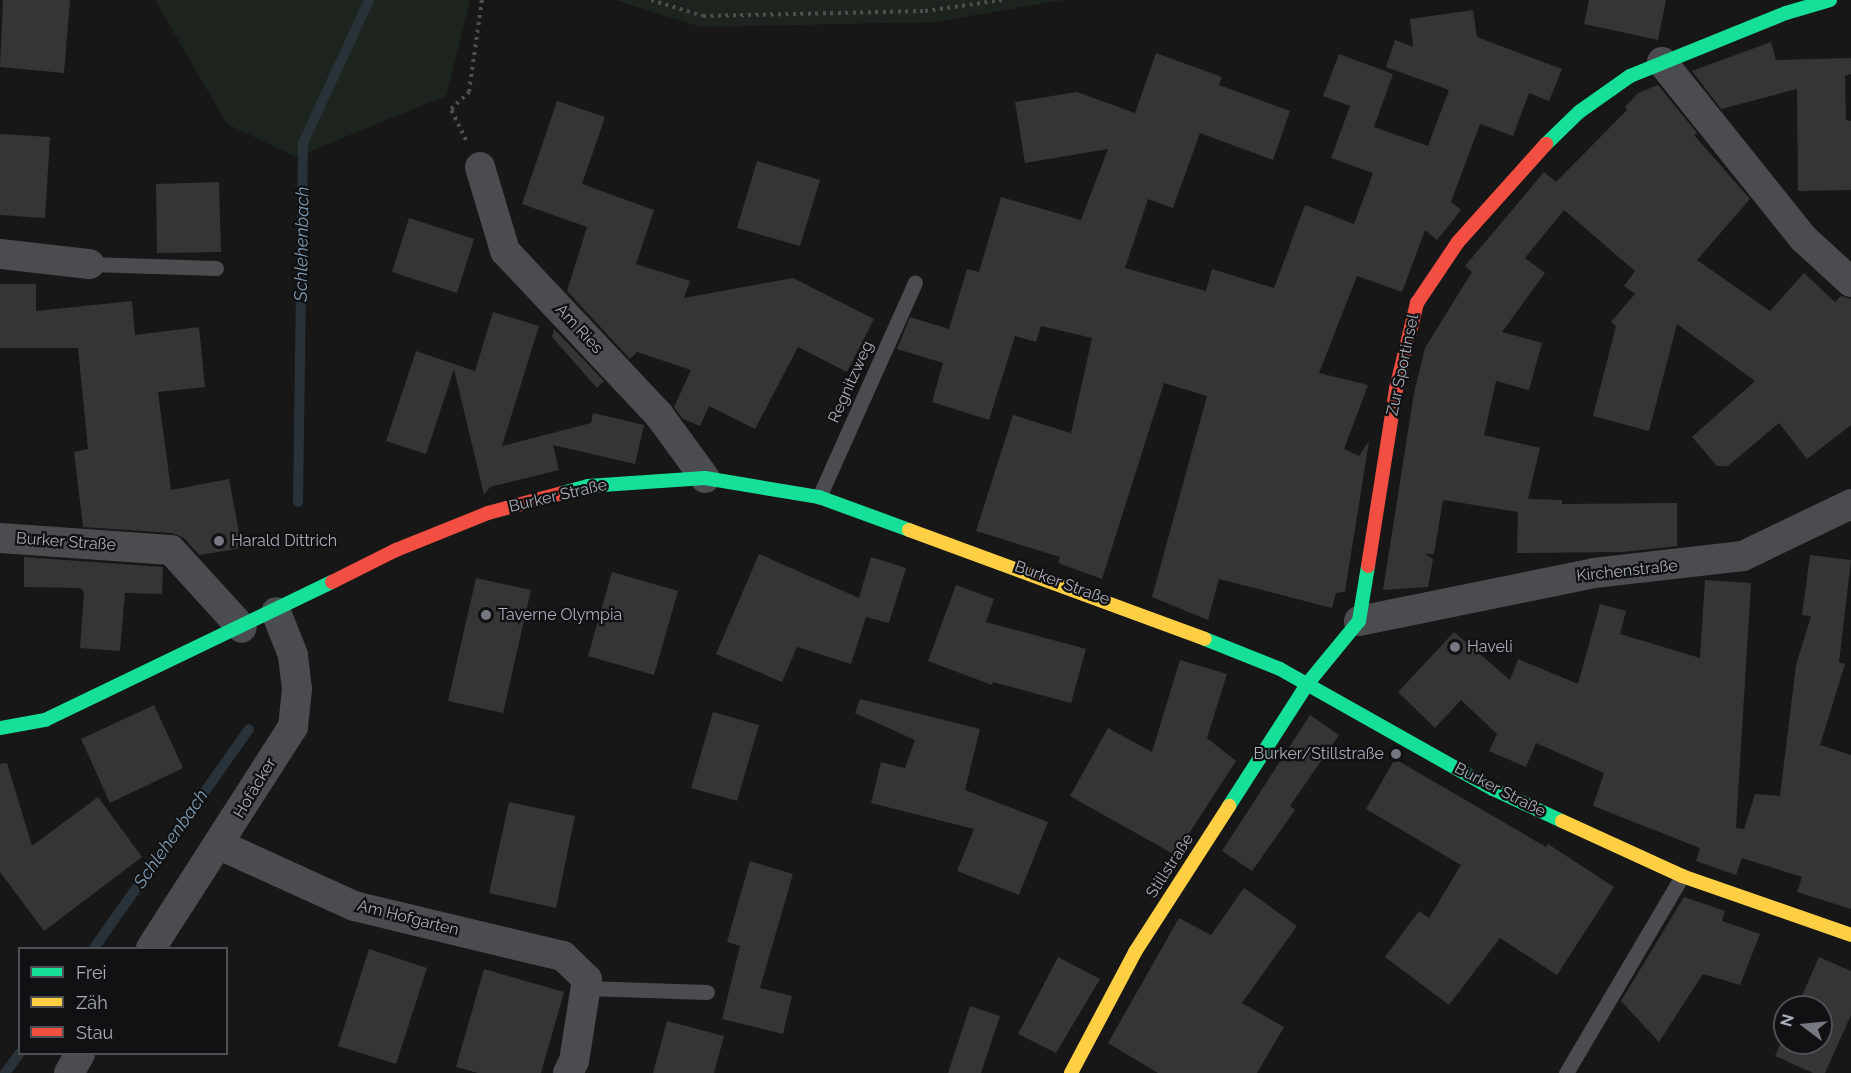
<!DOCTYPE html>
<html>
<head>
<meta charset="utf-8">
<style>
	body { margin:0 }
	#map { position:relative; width:1851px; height:1073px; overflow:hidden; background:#171717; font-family:Raleway,sans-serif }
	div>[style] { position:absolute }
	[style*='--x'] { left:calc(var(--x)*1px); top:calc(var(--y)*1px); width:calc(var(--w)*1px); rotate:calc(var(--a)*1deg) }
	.green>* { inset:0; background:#1d241e }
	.stream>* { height:10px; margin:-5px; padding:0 5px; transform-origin:5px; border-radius:5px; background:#2a3239 }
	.building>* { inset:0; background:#353536 }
	.path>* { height:4px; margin-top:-2px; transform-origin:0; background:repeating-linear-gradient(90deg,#4d4e52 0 3px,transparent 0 7.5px) }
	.lane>* { height:15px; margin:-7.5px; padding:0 7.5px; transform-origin:7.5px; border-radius:7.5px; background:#4b4c50 }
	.street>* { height:30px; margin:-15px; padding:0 15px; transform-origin:15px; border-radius:15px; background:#4b4c50 }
	.fast>* { height:14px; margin:-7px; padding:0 7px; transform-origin:7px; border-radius:7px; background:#16e098 }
	.slow>* { height:14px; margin:-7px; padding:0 7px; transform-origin:7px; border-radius:7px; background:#ffcf43 }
	.jam>* { height:14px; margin:-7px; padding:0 7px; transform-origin:7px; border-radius:7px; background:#f24e42 }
	.dots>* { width:16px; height:16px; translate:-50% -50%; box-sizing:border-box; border:3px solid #111113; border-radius:50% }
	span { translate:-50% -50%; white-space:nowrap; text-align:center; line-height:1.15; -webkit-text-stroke:4.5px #111113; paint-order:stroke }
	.street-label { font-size:16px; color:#a8adb8 }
	.poi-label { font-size:16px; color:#a8adb8 }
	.left { translate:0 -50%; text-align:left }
	.right { translate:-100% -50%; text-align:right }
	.water-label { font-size:18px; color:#7f9bb3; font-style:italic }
	.legend { position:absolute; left:18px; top:947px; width:210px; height:108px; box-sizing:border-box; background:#111113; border:2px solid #4d4f55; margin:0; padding:8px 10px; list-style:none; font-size:18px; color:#a8adb8 }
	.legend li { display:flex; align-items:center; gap:12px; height:30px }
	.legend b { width:30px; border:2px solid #4d4f55 }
	.north { position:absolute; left:1773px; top:995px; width:60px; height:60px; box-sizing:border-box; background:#111113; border:2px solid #4d4f55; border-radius:50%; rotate:286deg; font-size:16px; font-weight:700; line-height:24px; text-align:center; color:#a8adb8 }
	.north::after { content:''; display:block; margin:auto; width:21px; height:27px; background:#757880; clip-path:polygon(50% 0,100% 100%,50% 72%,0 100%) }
</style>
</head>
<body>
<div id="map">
	<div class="green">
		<div style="clip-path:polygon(155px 0,470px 0,446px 96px,296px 157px,227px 124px)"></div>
		<div style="clip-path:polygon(615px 0,1064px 0,934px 22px,701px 27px)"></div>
	</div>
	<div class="stream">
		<div style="--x:298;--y:502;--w:359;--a:-89.2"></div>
		<div style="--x:303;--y:143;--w:157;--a:-65.2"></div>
		<div style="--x:94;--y:948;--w:268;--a:-54.7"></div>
		<div style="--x:5;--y:1073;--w:25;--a:-53"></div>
	</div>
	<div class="building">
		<div style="clip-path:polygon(3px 0,70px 0,64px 73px,0 67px)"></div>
		<div style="clip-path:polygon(1589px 0,1666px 0,1658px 40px,1584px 24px)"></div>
		<div style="clip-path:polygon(1473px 10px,1477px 37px,1562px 69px,1549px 101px,1529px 93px,1513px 136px,1480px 124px,1451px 202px,1461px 210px,1437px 240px,1425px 230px,1402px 292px,1357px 276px,1319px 373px,1368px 385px,1344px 449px,1359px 456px,1369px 441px,1345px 592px,1336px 593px,1332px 608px,1219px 579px,1208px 620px,1152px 597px,1207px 396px,1164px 383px,1102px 579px,1058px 563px,1060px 557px,976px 531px,1013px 415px,1071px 433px,1092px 338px,1041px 326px,1036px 342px,1015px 336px,989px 420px,932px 402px,943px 363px,897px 349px,910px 317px,949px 329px,967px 269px,979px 272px,1001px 197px,1081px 220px,1108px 149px,1025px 163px,1015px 102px,1077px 92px,1135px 113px,1156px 53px,1222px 77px,1219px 85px,1290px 111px,1273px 160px,1200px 133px,1173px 208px,1148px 199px,1125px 268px,1206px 291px,1212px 269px,1274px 288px,1305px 205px,1354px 224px,1373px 173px,1331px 158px,1350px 106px,1323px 96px,1339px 54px,1393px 74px,1374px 127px,1428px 146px,1449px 90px,1386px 67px,1395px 40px,1413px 47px,1410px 19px)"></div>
		<div style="clip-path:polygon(1771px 42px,1776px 60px,1851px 58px,1851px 74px,1845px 76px,1846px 120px,1851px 121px,1851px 190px,1798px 191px,1797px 89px,1721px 109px,1692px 71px)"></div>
		<div style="clip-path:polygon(1658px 85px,1697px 133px,1694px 135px,1750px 199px,1697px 260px,1770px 311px,1804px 273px,1835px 302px,1841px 296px,1851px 299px,1851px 425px,1807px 459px,1779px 423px,1728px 466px,1717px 466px,1692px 437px,1755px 381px,1677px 324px,1649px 431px,1593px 416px,1616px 326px,1611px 322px,1635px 294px,1624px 286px,1635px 271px,1564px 210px,1525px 258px,1545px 273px,1502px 332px,1542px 343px,1529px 390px,1496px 381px,1484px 435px,1540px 448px,1528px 499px,1562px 500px,1562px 504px,1677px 503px,1677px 546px,1623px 552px,1517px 553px,1518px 512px,1443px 500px,1434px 554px,1425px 554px,1433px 559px,1428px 587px,1383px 590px,1414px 393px,1425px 348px,1472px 272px,1465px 266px,1544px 172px,1556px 182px,1627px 110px,1625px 107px,1638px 93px)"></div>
		<div style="clip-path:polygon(557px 101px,605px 117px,582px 184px,654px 210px,636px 264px,690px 281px,684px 298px,793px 278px,874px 319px,847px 372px,798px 347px,755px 429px,709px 406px,700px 426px,683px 419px,674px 407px,691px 370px,637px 352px,630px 359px,567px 291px,587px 227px,522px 204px)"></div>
		<div style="clip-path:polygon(0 134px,50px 137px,45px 218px,0 215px)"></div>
		<div style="clip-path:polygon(757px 161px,820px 180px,800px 246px,737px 228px)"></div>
		<div style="clip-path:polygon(219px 182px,221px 252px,157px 253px,156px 184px)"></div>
		<div style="clip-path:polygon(409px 218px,474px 239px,457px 293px,392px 272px)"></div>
		<div style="clip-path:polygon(0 284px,36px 284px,36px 311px,132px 301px,135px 335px,199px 327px,205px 387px,158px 392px,171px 490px,229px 479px,242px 548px,199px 555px,184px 538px,172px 533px,83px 527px,74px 452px,88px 449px,78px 348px,0 348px)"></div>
		<div style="clip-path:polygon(493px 312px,539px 326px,502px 446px,591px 423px,593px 413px,644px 425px,635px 464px,553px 445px,559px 470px,490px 487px,484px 495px,454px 369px,426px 454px,386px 441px,416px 351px,475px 371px)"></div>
		<div style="clip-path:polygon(554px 329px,604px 381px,597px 388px,552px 337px)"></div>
		<div style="clip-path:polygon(759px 554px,859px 598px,871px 557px,906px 568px,889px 623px,866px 617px,851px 664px,797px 647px,782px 682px,716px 654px)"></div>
		<div style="clip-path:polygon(1810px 555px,1851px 560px,1839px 662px,1845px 664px,1820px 745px,1851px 755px,1851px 909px,1797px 892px,1802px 877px,1742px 858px,1736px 875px,1696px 861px,1700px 848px,1593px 806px,1604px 773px,1536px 743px,1526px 767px,1489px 751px,1497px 734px,1461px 700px,1435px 728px,1398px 692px,1454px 632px,1510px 680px,1518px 659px,1578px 684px,1600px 604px,1626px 611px,1620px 634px,1700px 658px,1705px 580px,1751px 583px,1736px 828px,1744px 829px,1755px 794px,1780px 796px,1796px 665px,1811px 616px,1802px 615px)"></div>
		<div style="clip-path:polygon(24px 557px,163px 567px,162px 594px,125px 593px,120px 651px,80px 648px,84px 593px,81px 588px,24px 587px)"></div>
		<div style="clip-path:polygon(612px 572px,678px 591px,654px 675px,588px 656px)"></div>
		<div style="clip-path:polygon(476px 578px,531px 590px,503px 713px,448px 701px)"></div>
		<div style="clip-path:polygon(956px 585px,994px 599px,986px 622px,1086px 649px,1071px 703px,993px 682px,992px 685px,928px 661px)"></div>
		<div style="clip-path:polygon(1180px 660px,1227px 674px,1207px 738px,1236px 761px,1175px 855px,1070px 796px,1108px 728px,1152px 752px)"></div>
		<div style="clip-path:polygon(860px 699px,980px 729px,965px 790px,1048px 822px,1019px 895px,957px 871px,974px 829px,871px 803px,881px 762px,905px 768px,915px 740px,855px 713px)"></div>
		<div style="clip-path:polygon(154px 705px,183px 768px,110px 803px,81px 739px)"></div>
		<div style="clip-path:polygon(713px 712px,759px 725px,737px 801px,691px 788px)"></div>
		<div style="clip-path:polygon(1310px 715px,1339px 735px,1290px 806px,1295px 810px,1252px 871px,1222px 851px)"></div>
		<div style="clip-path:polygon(1395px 759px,1546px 847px,1548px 844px,1614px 887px,1557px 975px,1500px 938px,1449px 1005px,1385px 957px,1419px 911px,1429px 918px,1461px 865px,1366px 809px)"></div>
		<div style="clip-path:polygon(7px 763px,32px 846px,98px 797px,142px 857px,44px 931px,0 872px,0 764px)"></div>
		<div style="clip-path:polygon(509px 802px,575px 816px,556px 908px,489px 893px)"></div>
		<div style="clip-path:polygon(750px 861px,793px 874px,760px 988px,792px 996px,783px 1034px,722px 1019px,740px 946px,727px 942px)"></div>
		<div style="clip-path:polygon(1244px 888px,1297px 926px,1242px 1003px,1284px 1027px,1257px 1073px,1158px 1073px,1108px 1043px,1179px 918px,1211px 935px)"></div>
		<div style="clip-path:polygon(1684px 897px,1725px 911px,1722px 921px,1760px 934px,1740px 985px,1703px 974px,1659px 1042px,1621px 1001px)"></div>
		<div style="clip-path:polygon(369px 949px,427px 968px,396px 1064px,338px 1046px)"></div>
		<div style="clip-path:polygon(1058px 957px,1100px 979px,1056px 1053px,1018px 1034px)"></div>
		<div style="clip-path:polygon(1819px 957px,1851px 971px,1851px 1015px,1825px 1073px,1813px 1073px,1775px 1056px,1785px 1034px,1785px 1043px,1821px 1043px,1821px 1007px,1797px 1007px)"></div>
		<div style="clip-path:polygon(484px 969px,564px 992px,541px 1073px,478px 1073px,456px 1067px)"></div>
		<div style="clip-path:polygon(970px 1006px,1000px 1016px,981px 1073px,948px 1073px)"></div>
		<div style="clip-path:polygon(667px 1021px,724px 1036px,714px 1073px,653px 1073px)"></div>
	</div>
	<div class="path">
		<div style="--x:651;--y:0;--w:54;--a:17.1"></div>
		<div style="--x:703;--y:16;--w:222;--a:-1.3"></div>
		<div style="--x:925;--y:11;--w:78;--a:-8.1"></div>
		<div style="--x:466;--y:140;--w:34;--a:-116"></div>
		<div style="--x:451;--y:109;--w:25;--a:-43"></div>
		<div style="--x:469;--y:92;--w:93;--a:-82"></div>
	</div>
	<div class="lane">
		<div style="--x:89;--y:264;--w:127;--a:1.8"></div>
		<div style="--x:819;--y:497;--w:235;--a:-65.9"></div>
		<div style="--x:586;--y:988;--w:121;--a:1.9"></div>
		<div style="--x:1566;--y:1073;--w:229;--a:-59.5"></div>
	</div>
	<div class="street">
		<div style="--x:1662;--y:62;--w:226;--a:51.3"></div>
		<div style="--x:1803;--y:238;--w:65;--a:42.5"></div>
		<div style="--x:480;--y:167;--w:88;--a:73.4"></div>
		<div style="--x:505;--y:251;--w:225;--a:46.8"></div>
		<div style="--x:659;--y:415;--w:78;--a:53.9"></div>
		<div style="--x:0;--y:254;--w:90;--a:6.4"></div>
		<div style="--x:0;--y:538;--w:171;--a:4"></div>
		<div style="--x:171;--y:550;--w:105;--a:47.7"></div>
		<div style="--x:1359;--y:621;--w:240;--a:-11.5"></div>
		<div style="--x:1594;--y:573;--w:150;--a:-6.5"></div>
		<div style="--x:1743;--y:556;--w:120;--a:-25.7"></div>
		<div style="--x:220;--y:845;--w:147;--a:24.5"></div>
		<div style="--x:354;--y:906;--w:215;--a:13.5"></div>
		<div style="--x:563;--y:956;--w:33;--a:44"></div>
		<div style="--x:587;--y:979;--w:83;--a:99"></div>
		<div style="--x:574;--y:1061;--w:13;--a:117"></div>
		<div style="--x:151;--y:948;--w:263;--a:-57.3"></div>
		<div style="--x:293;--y:727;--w:38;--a:-84"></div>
		<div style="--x:297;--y:689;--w:34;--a:-97"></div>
		<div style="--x:293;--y:655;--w:46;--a:-111.6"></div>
		<div style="--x:69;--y:1073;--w:22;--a:-60"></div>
	</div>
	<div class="fast">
		<div style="--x:1546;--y:144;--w:46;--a:-44.1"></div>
		<div style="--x:1579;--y:112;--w:62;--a:-35.2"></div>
		<div style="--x:1630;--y:76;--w:168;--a:-22"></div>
		<div style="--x:1786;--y:13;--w:46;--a:-16.5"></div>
		<div style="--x:562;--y:493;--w:27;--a:-15"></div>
		<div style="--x:588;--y:486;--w:117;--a:-3.9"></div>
		<div style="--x:705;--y:478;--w:116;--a:9.5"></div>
		<div style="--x:819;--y:497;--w:96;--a:20.1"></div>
		<div style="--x:1205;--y:639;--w:81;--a:21.8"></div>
		<div style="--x:1280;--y:669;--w:244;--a:29.4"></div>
		<div style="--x:1493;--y:789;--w:76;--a:24.9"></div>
		<div style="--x:0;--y:728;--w:46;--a:-10.1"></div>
		<div style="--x:45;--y:720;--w:318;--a:-25.7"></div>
		<div style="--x:1229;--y:806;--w:146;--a:-57.3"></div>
		<div style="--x:1308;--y:683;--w:80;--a:-50.6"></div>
		<div style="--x:1359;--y:621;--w:56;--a:-80.7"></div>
	</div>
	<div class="slow">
		<div style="--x:909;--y:530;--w:315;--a:20.2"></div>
		<div style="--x:1562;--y:821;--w:132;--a:24.6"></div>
		<div style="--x:1682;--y:876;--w:179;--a:19.2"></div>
		<div style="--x:1071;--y:1073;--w:137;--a:-62.1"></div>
		<div style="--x:1135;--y:952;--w:174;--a:-57.2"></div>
	</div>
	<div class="jam">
		<div style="--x:1368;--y:566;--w:179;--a:-81"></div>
		<div style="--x:1396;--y:389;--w:89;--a:-76.3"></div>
		<div style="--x:1417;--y:303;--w:73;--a:-56.1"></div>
		<div style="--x:1458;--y:242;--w:132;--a:-48.1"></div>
		<div style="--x:332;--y:582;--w:72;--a:-26.6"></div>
		<div style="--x:396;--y:550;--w:99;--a:-21.9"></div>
		<div style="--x:488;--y:513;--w:77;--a:-15.1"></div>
	</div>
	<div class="dots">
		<div style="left:219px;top:541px;background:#757880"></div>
		<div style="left:486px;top:615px;background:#757880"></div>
		<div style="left:1455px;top:647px;background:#757880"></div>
		<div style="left:1396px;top:754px;background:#757880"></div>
	</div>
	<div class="street-label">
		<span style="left:579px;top:329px;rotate:47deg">Am Ries</span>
		<span style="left:1403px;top:365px;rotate:-78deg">Zur Sportinsel</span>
		<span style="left:851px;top:382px;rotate:-66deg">Regnitzweg</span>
		<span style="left:558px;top:496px;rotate:-13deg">Burker Straße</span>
		<span style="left:66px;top:542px;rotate:4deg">Burker Straße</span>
		<span style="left:1627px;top:571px;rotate:-6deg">Kirchenstraße</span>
		<span style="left:1062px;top:583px;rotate:20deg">Burker Straße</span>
		<span style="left:255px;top:788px;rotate:-59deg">Hofäcker</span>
		<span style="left:1500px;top:790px;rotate:27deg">Burker Straße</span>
		<span style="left:1170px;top:866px;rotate:-57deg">Stillstraße</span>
		<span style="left:408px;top:918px;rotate:14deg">Am Hofgarten</span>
	</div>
	<div class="poi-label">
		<span class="left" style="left:231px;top:541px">Harald Dittrich</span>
		<span class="left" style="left:498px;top:615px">Taverne Olympia</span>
		<span class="left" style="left:1467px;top:647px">Haveli</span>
		<span class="right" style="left:1384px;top:754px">Burker/Stillstraße</span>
	</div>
	<div class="water-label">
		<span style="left:302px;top:244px;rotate:-89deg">Schlehenbach</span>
		<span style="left:171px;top:839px;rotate:-55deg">Schlehenbach</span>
	</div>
	<ul class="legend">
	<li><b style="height:8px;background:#16e098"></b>Frei</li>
	<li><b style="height:8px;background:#ffcf43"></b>Zäh</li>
	<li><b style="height:8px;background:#f24e42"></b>Stau</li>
	</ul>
	<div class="north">N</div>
</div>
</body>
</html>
